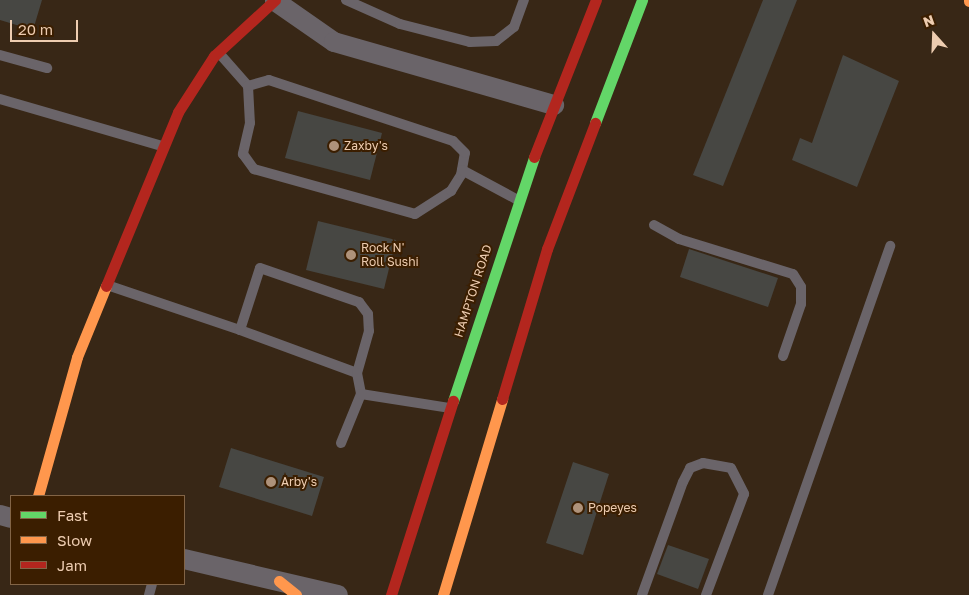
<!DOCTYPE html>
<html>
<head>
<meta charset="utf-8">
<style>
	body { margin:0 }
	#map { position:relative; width:969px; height:595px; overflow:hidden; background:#382716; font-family:"Golos Text",sans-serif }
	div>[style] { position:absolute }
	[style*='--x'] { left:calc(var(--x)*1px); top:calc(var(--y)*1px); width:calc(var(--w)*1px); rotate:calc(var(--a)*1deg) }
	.building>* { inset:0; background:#474743 }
	.lane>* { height:10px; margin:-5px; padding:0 5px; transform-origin:5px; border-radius:5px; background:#6a6469 }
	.street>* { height:20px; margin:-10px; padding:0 10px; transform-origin:10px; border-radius:10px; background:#6a6469 }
	.fast>* { height:11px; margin:-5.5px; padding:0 5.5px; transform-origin:5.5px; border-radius:5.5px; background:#63d668 }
	.slow>* { height:11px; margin:-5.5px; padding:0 5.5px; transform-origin:5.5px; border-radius:5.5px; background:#ff974d }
	.jam>* { height:11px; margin:-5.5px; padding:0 5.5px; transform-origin:5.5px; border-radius:5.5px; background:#b3261e }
	.dots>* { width:14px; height:14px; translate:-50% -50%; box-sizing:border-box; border:2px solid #3b1e00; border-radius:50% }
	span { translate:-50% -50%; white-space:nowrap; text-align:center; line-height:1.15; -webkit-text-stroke:4px #3b1e00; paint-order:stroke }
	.poi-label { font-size:12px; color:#edccb0 }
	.left { translate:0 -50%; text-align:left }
	.street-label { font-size:12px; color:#edccb0 }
	.legend { position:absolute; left:10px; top:495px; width:175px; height:90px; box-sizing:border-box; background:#3b1e00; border:1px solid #826446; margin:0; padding:6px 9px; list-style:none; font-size:15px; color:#edccb0 }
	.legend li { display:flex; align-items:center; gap:10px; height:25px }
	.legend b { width:25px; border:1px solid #826446 }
	.north { position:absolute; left:909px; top:10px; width:50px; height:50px; -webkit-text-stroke:4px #3b1e00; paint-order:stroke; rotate:340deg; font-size:14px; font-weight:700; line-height:20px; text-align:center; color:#edccb0 }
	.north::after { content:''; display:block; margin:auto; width:18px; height:22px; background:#edccb0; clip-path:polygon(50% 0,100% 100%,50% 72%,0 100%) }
	.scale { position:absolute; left:10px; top:20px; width:68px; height:22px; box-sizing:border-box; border:2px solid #edccb0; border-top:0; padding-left:6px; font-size:15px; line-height:18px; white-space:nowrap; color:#edccb0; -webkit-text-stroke:4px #3b1e00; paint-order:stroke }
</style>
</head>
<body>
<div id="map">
	<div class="building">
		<div style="clip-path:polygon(0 0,42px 0,33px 30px,0 20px)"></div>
		<div style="clip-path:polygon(763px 0,797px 0,723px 186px,693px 175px)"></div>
		<div style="clip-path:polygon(843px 55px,899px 81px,857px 187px,792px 160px,800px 138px,812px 143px)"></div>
		<div style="clip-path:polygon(298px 111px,382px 133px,370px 180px,285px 158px)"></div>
		<div style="clip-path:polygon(318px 221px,396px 240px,384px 289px,306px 270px)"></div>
		<div style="clip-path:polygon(689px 249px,778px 278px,768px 307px,680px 277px)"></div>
		<div style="clip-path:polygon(231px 448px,324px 477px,312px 516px,219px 487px)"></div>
		<div style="clip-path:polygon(573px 462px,609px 474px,583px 555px,546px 543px)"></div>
		<div style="clip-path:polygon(668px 545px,709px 559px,698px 589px,657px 574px)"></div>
	</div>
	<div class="lane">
		<div style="--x:346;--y:0;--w:59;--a:24"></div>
		<div style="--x:400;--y:24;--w:72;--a:14.4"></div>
		<div style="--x:470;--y:42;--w:26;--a:-2"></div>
		<div style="--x:496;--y:41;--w:23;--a:-38"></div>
		<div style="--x:514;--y:27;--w:29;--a:-70"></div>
		<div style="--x:219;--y:53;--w:44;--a:48.7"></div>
		<div style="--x:248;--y:86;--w:37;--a:87"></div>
		<div style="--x:250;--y:123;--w:32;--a:103"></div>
		<div style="--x:243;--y:154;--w:19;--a:54"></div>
		<div style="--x:254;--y:169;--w:167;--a:15.6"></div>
		<div style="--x:415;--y:214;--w:43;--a:-32.6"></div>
		<div style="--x:451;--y:191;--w:19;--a:-58"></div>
		<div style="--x:461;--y:175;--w:22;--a:-80"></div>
		<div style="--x:465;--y:153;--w:17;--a:-135"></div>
		<div style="--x:453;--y:141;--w:194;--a:-161.7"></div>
		<div style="--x:269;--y:80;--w:22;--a:164"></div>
		<div style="--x:0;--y:55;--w:49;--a:15.5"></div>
		<div style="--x:0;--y:99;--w:169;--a:16.2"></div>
		<div style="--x:462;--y:170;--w:61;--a:28.2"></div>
		<div style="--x:654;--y:225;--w:29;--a:29"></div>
		<div style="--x:679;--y:239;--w:119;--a:17.1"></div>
		<div style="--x:793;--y:274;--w:15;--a:58"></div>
		<div style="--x:801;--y:287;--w:17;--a:90"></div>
		<div style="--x:801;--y:304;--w:55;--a:109.1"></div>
		<div style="--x:107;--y:285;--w:140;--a:18.7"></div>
		<div style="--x:357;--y:373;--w:125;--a:-159.8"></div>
		<div style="--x:240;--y:330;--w:65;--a:-72.1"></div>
		<div style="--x:260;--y:268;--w:105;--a:19"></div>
		<div style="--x:359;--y:302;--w:15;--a:53"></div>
		<div style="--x:368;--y:314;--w:17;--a:87"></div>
		<div style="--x:369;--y:331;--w:44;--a:105.9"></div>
		<div style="--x:357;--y:373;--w:21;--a:79"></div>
		<div style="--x:341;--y:443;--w:53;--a:-67.8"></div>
		<div style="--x:361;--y:394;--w:89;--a:9"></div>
		<div style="--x:149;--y:595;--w:11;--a:-75"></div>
		<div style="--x:642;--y:595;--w:120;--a:-70.1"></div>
		<div style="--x:683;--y:482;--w:16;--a:-63"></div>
		<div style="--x:690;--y:468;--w:14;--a:-21"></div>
		<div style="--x:703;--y:463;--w:28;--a:10"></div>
		<div style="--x:731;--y:468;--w:29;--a:63"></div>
		<div style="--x:744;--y:494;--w:108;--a:110.6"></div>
		<div style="--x:768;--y:595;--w:370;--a:-70.7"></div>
	</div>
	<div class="street">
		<div style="--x:275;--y:1;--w:72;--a:34.8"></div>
		<div style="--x:334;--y:42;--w:229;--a:16"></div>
		<div style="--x:0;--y:515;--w:11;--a:15"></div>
		<div style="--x:184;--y:559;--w:158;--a:13.2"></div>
	</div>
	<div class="fast">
		<div style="--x:595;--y:123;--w:132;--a:-69.1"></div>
		<div style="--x:453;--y:401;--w:257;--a:-71.6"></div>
	</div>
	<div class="slow">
		<div style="--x:969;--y:0;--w:1;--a:90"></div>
		<div style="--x:38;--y:496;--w:144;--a:-74.3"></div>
		<div style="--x:77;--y:357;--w:77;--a:-67.8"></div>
		<div style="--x:279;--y:581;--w:22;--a:39"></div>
		<div style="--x:443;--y:595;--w:205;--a:-73.2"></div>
	</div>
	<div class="jam">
		<div style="--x:534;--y:157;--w:169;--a:-68.5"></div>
		<div style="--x:106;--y:286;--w:188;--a:-67.5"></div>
		<div style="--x:178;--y:112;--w:67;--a:-57.3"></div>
		<div style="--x:214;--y:56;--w:83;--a:-42.6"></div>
		<div style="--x:502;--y:399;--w:157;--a:-73.3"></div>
		<div style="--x:547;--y:249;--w:135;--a:-69.1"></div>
		<div style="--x:391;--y:595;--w:204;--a:-72.3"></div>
	</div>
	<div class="dots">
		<div style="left:334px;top:146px;background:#ae927a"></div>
		<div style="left:351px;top:255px;background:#ae927a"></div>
		<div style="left:271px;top:482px;background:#ae927a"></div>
		<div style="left:578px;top:508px;background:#ae927a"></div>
	</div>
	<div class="poi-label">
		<span class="left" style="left:344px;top:146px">Zaxby's</span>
		<span class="left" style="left:361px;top:255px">Rock N'<br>Roll Sushi</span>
		<span class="left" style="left:281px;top:482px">Arby's</span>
		<span class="left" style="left:588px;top:508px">Popeyes</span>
	</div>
	<div class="street-label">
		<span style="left:473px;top:291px;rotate:-72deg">HAMPTON ROAD</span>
	</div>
	<ul class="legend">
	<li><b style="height:6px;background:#63d668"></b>Fast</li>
	<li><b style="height:6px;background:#ff974d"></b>Slow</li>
	<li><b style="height:6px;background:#b3261e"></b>Jam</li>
	</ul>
	<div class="north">N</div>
	<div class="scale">20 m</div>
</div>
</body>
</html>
